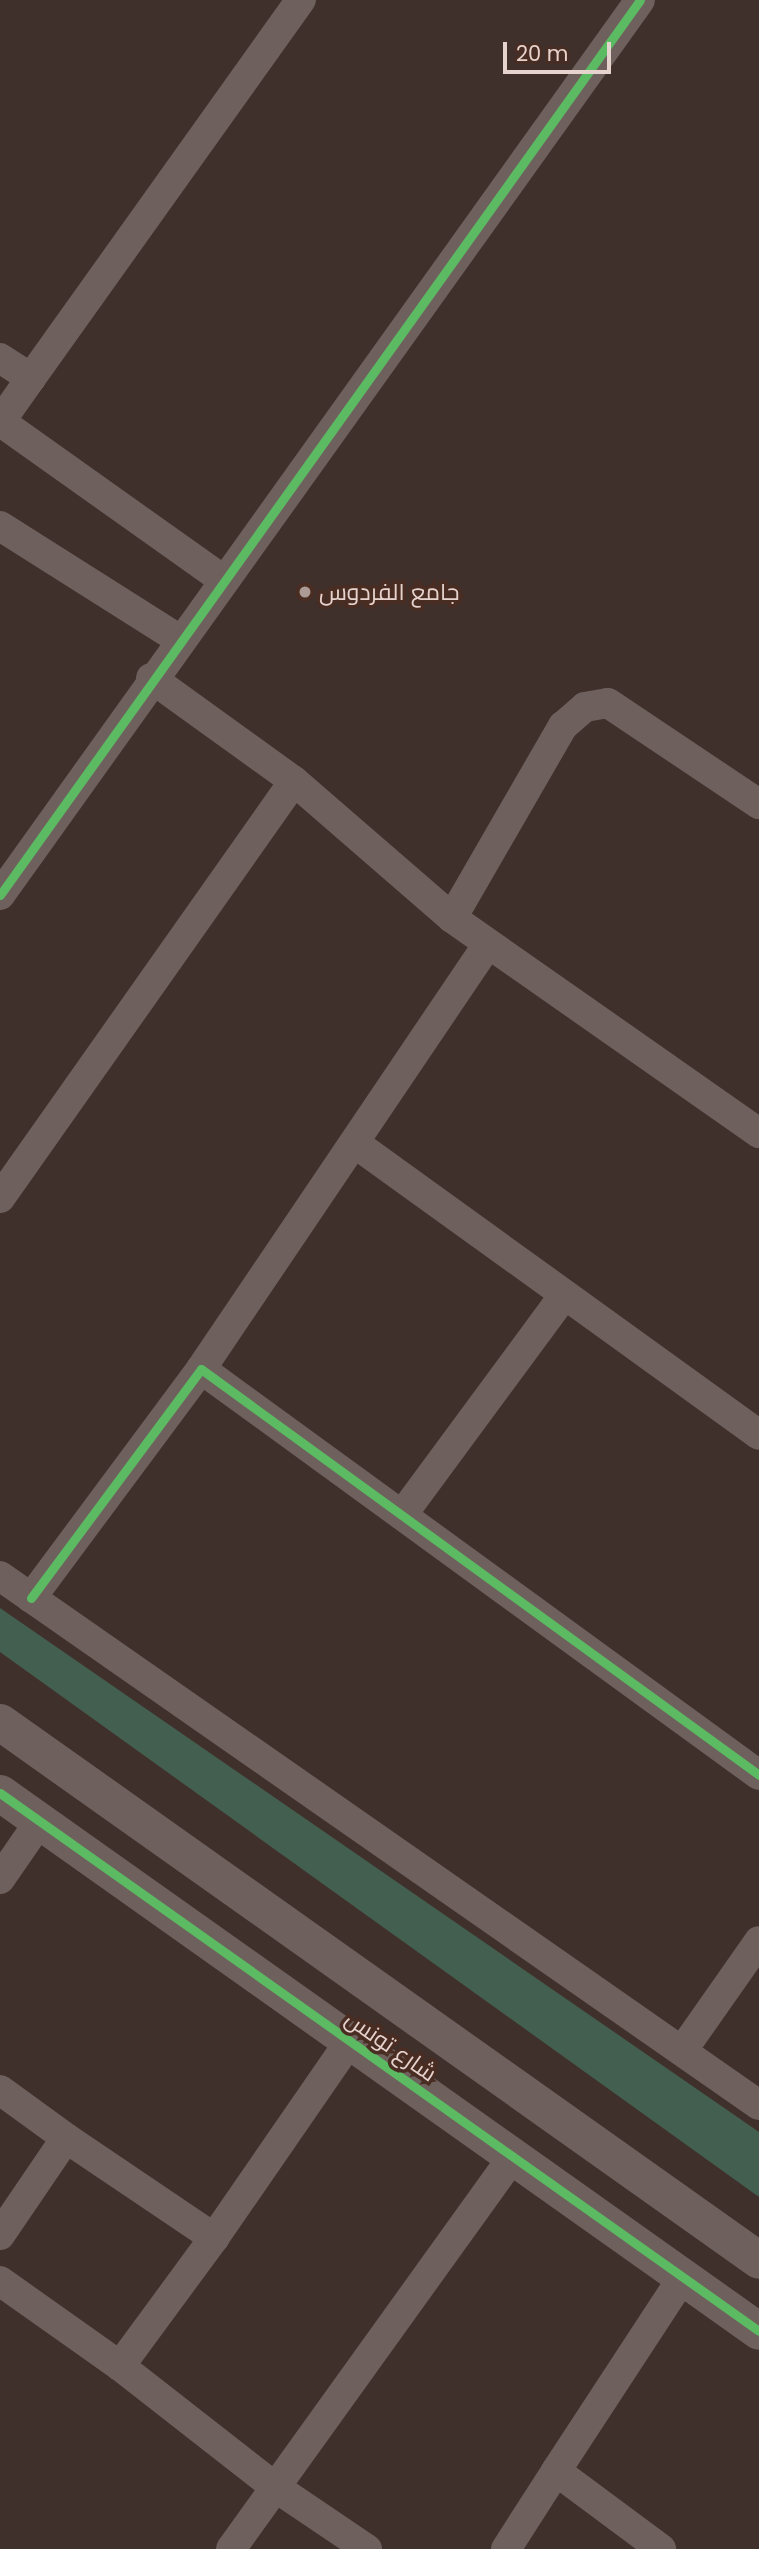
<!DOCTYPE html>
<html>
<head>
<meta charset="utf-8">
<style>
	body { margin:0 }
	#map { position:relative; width:759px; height:2549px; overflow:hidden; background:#40302b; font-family:Poppins,Cairo,sans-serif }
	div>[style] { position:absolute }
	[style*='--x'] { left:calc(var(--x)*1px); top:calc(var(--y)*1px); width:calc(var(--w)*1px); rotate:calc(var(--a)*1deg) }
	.green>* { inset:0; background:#435f50 }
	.minor>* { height:30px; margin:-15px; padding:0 15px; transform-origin:15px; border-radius:15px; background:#6e615d }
	.tertiary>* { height:37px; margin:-18.5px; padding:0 18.5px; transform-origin:18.5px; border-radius:18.5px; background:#6e615d }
	.cycleway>* { height:9px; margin:-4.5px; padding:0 4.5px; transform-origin:4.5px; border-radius:4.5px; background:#5cba63 }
	.dots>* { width:19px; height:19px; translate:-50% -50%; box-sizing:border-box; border:4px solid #492c22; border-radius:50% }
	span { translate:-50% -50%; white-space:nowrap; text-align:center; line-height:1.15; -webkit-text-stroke:7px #492c22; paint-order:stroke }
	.poi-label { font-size:23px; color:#e6d3cd }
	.left { translate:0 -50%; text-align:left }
	.street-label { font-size:23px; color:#e6d3cd }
	.scale { position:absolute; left:503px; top:42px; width:108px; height:32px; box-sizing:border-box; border:4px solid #e6d3cd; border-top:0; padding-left:9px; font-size:21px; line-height:24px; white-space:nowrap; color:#e6d3cd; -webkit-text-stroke:5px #492c22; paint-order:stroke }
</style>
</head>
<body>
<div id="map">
	<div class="green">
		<div style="clip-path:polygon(0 1608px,759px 2132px,759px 2197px,0 1652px)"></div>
	</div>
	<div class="minor">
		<div style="--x:0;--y:358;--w:37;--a:33"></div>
		<div style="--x:31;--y:378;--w:54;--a:125.2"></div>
		<div style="--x:31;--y:378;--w:465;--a:-54.5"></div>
		<div style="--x:1;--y:422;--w:272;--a:35.4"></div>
		<div style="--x:0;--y:526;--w:213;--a:32.3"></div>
		<div style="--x:151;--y:678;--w:176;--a:35.8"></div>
		<div style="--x:294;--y:781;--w:209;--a:40.9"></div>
		<div style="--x:452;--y:918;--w:375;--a:35"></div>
		<div style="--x:0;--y:895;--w:1100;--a:-54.43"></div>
		<div style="--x:452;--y:918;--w:222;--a:-60"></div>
		<div style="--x:563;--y:726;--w:29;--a:-41"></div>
		<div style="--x:585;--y:707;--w:23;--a:-10"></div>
		<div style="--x:608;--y:703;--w:182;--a:33.8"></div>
		<div style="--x:356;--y:1144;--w:497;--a:35.8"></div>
		<div style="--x:0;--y:1198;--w:510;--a:-54.81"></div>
		<div style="--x:201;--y:1369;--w:513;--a:-55.97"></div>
		<div style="--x:402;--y:1515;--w:273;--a:-53.6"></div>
		<div style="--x:0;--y:1576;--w:925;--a:34.88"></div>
		<div style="--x:31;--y:1598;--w:285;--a:-53.4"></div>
		<div style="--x:201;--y:1369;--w:690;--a:36.04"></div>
		<div style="--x:0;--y:1879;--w:70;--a:-55.4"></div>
		<div style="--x:682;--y:2051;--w:134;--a:-55"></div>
		<div style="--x:0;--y:2090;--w:82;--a:36"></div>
		<div style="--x:0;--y:2235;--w:117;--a:-55.8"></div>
		<div style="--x:66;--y:2138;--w:179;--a:34"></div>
		<div style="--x:214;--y:2238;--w:159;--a:126.3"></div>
		<div style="--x:120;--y:2366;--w:147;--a:-144.7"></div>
		<div style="--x:214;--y:2238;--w:239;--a:-55.4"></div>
		<div style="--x:120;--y:2366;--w:197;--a:38"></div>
		<div style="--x:275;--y:2487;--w:111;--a:34"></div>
		<div style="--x:556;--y:2471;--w:232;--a:-56.8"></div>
		<div style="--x:231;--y:2549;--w:483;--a:-54.3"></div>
		<div style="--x:506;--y:2549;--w:93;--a:-57.3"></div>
		<div style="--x:556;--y:2471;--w:131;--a:36.6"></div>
	</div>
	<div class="tertiary">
		<div style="--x:0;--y:1722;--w:930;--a:35.33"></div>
		<div style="--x:0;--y:1793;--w:930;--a:35.33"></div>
	</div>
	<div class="cycleway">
		<div style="--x:0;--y:895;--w:1100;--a:-54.43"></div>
		<div style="--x:31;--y:1598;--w:285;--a:-53.4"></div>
		<div style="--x:201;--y:1369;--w:690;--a:36.04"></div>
		<div style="--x:0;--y:1793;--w:930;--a:35.33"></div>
	</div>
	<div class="dots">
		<div style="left:305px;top:592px;background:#ac9a94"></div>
	</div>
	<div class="poi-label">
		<span class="left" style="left:319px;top:592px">جامع الفردوس</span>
	</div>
	<div class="street-label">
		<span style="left:391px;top:2046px;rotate:35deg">شارع تونس</span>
	</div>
	<div class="scale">20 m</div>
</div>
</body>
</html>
